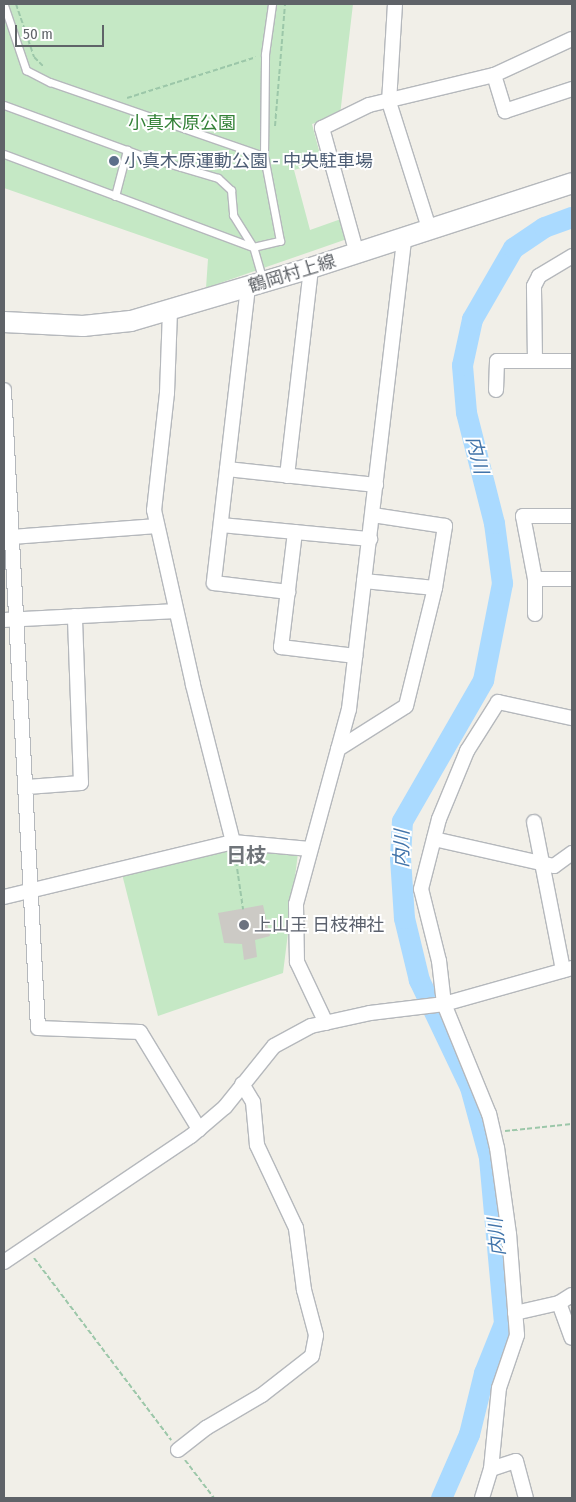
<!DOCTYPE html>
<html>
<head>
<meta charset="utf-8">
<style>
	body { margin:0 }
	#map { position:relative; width:576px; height:1502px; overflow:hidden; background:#f1efe8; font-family:"Fira Sans Condensed","Noto Sans JP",sans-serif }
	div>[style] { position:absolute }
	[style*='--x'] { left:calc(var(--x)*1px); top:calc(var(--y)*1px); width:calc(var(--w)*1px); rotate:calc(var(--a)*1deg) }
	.green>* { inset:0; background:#c5e8c5 }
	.river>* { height:21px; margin:-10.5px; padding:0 10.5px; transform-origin:10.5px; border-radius:10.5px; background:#aadaff }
	.building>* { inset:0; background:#cccac5 }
	.path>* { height:2px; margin-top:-1px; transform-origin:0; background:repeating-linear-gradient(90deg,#9cc7a9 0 5px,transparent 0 7.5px) }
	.roads { filter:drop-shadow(1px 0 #b5b8bc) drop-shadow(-1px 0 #b5b8bc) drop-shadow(0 1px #b5b8bc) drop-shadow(0 -1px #b5b8bc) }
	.service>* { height:7px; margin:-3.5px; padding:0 3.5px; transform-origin:3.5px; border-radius:3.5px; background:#fff }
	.minor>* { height:14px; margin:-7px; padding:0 7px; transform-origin:7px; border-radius:7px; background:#fff }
	.secondary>* { height:20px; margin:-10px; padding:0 10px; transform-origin:10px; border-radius:10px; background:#fff }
	.dots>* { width:14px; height:14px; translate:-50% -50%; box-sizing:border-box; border:2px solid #fff; border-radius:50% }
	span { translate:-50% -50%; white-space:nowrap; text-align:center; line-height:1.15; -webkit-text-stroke:4px #fff; paint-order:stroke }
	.park-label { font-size:18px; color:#348238 }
	.service-label { font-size:18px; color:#4e5e75 }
	.left { translate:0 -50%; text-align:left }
	.street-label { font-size:18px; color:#5f6368 }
	.worship-label { font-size:18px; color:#5b616d }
	.water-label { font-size:19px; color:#4174aa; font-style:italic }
	.quarter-label { font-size:20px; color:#70757a; font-weight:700 }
	.frame { position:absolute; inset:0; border:5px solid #5f6368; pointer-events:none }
	.scale { position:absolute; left:15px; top:25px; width:89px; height:22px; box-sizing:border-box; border:2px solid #5f6368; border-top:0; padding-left:6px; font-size:15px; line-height:18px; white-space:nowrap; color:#5f6368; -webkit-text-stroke:4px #fff; paint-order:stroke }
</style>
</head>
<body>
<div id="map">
	<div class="green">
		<div style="clip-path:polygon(4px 4px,353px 4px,340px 115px,312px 124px,322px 162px,294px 170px,310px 230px,341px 219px,347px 239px,206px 288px,208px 259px,4px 188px)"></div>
		<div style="clip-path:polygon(237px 846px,298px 853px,283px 973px,158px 1016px,122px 874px)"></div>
	</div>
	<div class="river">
		<div style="--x:441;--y:1498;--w:70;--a:-66.4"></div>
		<div style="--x:469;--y:1434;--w:63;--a:-76.2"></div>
		<div style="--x:484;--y:1373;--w:54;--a:-68.2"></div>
		<div style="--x:504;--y:1323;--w:167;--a:-95.2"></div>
		<div style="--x:489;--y:1157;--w:73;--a:-105.2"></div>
		<div style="--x:470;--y:1087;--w:119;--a:-115.5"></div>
		<div style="--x:419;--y:980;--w:64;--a:-103.6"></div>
		<div style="--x:404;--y:918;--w:60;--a:-93.8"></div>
		<div style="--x:400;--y:858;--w:37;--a:-87"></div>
		<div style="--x:402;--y:821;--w:163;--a:-60.1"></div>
		<div style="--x:483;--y:680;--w:99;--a:-78.9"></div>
		<div style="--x:502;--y:583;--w:61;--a:-97.6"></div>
		<div style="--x:494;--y:523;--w:114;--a:-104.2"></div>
		<div style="--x:466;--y:412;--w:47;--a:-94.9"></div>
		<div style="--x:462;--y:365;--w:47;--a:-77.7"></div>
		<div style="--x:472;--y:319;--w:82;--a:-60"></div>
		<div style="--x:513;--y:248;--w:37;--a:-34"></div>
		<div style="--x:544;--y:227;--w:30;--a:-20"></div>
	</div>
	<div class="building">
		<div style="clip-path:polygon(263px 905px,270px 936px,255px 940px,257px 957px,244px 960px,242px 944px,224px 943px,218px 913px)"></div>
	</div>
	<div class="path">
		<div style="--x:16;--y:4;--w:56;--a:71.2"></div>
		<div style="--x:34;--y:57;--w:14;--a:45"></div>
		<div style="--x:127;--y:98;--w:135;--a:-17.6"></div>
		<div style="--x:275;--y:126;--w:122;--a:-85.3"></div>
		<div style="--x:235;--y:854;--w:56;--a:81.7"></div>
		<div style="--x:505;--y:1131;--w:67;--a:-6"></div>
		<div style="--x:34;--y:1258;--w:228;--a:53"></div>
		<div style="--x:185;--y:1460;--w:48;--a:52.7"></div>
	</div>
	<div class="roads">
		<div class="service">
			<div style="--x:4;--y:5;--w:69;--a:71.3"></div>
			<div style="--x:26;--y:70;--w:27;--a:27"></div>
			<div style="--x:50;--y:82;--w:226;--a:19.1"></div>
			<div style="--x:4;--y:105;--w:145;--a:20.2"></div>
			<div style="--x:140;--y:155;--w:81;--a:16.4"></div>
			<div style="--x:218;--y:178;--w:18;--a:43"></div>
			<div style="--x:231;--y:190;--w:25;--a:85"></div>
			<div style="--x:233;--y:215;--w:38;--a:58"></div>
			<div style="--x:4;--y:154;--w:266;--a:20.5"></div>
			<div style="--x:115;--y:196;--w:48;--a:-75.4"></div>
			<div style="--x:263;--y:281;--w:35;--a:-106"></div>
			<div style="--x:253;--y:247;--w:28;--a:-13"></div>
			<div style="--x:280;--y:241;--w:86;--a:-100.7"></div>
			<div style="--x:264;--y:156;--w:102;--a:-89.4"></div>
			<div style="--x:265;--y:54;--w:50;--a:-82"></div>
		</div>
		<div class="minor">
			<div style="--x:395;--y:4;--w:98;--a:93.5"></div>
			<div style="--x:389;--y:102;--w:135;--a:72.4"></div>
			<div style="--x:494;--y:75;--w:38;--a:73"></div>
			<div style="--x:505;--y:111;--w:71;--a:-18.2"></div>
			<div style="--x:357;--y:254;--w:131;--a:-105.5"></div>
			<div style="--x:322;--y:128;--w:52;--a:-26.1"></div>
			<div style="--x:369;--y:105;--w:129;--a:-13.5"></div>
			<div style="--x:494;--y:75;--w:86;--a:-24.8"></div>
			<div style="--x:248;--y:287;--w:298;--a:96.6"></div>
			<div style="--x:214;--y:583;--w:75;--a:6.9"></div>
			<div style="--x:170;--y:311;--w:82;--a:92.1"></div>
			<div style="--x:167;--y:393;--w:118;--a:96.3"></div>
			<div style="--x:154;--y:510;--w:179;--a:77.4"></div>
			<div style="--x:193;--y:685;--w:162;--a:75.7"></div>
			<div style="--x:535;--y:361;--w:75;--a:-90.8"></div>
			<div style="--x:534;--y:286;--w:11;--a:-63"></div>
			<div style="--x:539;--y:276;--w:39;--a:-31"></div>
			<div style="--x:4;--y:390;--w:639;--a:86.95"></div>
			<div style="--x:38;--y:1028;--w:102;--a:2.2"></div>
			<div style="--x:140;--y:1032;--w:114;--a:58.7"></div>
			<div style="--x:496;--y:390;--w:29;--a:-88"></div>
			<div style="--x:497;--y:361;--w:75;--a:0"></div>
			<div style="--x:227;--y:469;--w:150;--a:6.1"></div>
			<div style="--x:287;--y:476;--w:209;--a:-83.4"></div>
			<div style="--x:221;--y:525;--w:150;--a:5.4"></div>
			<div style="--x:295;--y:532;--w:116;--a:96.9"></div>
			<div style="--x:281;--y:647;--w:75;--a:6.9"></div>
			<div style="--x:12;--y:537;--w:145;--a:-4.3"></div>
			<div style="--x:535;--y:579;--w:37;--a:0"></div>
			<div style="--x:364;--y:581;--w:71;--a:5.6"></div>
			<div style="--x:535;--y:614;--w:35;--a:-90"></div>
			<div style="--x:535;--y:579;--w:64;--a:-100.8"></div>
			<div style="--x:523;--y:516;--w:49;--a:0"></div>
			<div style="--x:4;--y:620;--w:171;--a:-3"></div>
			<div style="--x:338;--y:749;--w:80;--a:-32.3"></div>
			<div style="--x:406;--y:706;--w:122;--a:-76.2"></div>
			<div style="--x:435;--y:588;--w:63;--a:-80.8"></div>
			<div style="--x:445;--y:526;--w:73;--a:-171.3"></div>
			<div style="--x:27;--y:787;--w:54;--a:-4.2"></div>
			<div style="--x:81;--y:783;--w:167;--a:-92.1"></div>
			<div style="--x:534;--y:822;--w:151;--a:78.9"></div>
			<div style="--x:434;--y:839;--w:123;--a:12.7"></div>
			<div style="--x:554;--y:866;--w:22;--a:-36"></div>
			<div style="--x:4;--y:897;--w:236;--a:-13.5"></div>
			<div style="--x:233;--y:842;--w:77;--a:5.2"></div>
			<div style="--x:326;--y:1023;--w:68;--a:-115.4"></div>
			<div style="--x:297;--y:962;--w:58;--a:-91"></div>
			<div style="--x:296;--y:904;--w:202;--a:-74.8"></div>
			<div style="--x:349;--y:709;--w:473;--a:-83.3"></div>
			<div style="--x:4;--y:1262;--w:225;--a:-34"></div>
			<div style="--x:191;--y:1136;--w:45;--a:-40.5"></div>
			<div style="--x:225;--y:1107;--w:78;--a:-51.2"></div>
			<div style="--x:274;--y:1046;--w:42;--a:-28.4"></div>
			<div style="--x:311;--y:1026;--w:60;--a:-12.4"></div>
			<div style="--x:370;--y:1013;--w:75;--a:-6.9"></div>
			<div style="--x:444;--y:1004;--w:133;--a:-15.7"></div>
			<div style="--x:559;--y:1303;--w:37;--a:70"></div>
			<div style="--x:515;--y:1313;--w:45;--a:-12.8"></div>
			<div style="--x:559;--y:1303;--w:15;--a:-32"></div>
			<div style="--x:178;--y:1450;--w:36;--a:-38"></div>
			<div style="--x:206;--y:1428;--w:65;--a:-30.5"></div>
			<div style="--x:262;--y:1395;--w:63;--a:-38"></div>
			<div style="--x:312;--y:1356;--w:21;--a:-79"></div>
			<div style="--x:316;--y:1335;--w:47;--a:-104.9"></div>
			<div style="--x:304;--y:1290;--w:63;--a:-97.4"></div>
			<div style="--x:296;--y:1228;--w:92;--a:-115.2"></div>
			<div style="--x:257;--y:1145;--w:43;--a:-95.3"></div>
			<div style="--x:253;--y:1102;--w:21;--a:-121"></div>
			<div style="--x:491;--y:1469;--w:26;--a:-18"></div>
			<div style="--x:516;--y:1461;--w:38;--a:75"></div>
			<div style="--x:482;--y:1498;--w:30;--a:-73"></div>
			<div style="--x:491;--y:1469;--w:81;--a:-84.4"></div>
			<div style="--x:499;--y:1388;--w:56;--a:-71.2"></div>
			<div style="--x:517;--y:1335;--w:101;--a:-94.5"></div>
			<div style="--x:509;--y:1234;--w:87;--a:-97.9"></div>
			<div style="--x:497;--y:1148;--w:35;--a:-103"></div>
			<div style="--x:489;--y:1114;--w:119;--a:-112.2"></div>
			<div style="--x:444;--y:1004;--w:43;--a:-96.6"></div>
			<div style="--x:439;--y:961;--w:74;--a:-104"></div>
			<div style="--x:421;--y:889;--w:72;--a:-75.6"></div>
			<div style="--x:439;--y:819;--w:74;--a:-67.6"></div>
			<div style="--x:467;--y:751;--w:58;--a:-57.7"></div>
			<div style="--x:498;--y:702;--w:76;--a:12.2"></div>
		</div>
		<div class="secondary">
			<div style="--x:4;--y:322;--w:79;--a:2.9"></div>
			<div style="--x:83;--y:326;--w:48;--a:-5.9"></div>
			<div style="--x:131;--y:321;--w:188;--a:-16.4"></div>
			<div style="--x:311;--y:268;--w:274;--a:-18"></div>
		</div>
	</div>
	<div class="dots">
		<div style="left:114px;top:161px;background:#5c6f8a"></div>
		<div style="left:244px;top:925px;background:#6b7280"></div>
	</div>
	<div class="park-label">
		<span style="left:182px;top:123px">小真木原公園</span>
	</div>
	<div class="service-label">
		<span class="left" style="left:124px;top:161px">小真木原運動公園 - 中央駐車場</span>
	</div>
	<div class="street-label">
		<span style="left:292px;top:274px;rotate:-17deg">鶴岡村上線</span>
	</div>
	<div class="worship-label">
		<span class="left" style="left:254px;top:925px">上山王 日枝神社</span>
	</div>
	<div class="water-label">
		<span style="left:477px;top:455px;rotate:76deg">内川</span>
		<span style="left:402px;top:849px;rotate:-89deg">内川</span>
		<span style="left:497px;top:1237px;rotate:-95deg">内川</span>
	</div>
	<div class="quarter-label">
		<span style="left:246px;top:855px">日枝</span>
	</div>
	<div class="frame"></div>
	<div class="scale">50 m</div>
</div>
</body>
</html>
